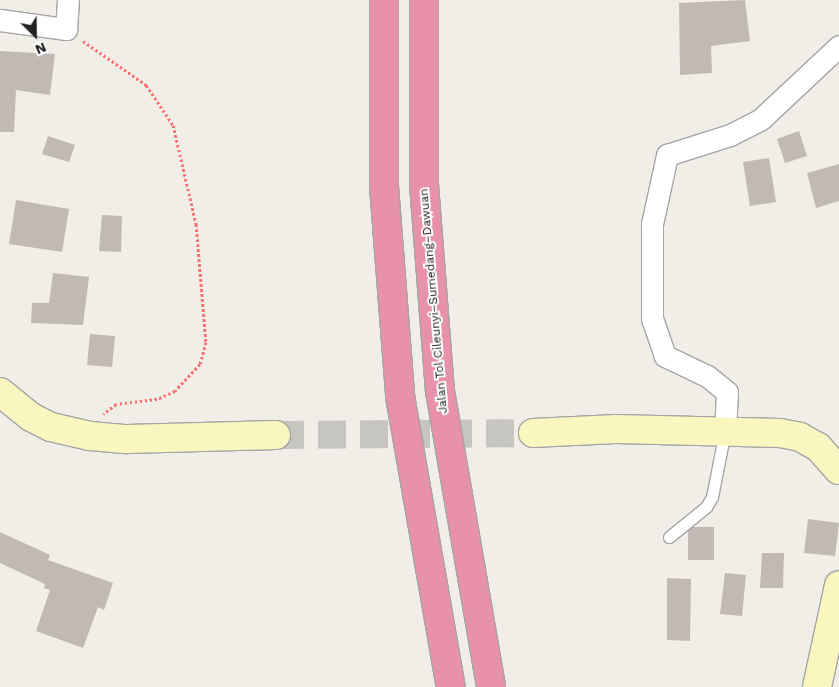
<!DOCTYPE html>
<html>
<head>
<meta charset="utf-8">
<style>
	body { margin:0 }
	#map { position:relative; width:839px; height:687px; overflow:hidden; background:#f1eee8; font-family:"Work Sans",sans-serif }
	div>[style] { position:absolute }
	[style*='--x'] { left:calc(var(--x)*1px); top:calc(var(--y)*1px); width:calc(var(--w)*1px); rotate:calc(var(--a)*1deg) }
	.building>* { inset:0; background:#c2b9b4 }
	.secondary-tunnel>* { height:28px; margin-top:-14px; transform-origin:0; background:repeating-linear-gradient(90deg,#c7c5c0 0 28px,transparent 0 42px) }
	.path>* { height:3px; margin-top:-1.5px; transform-origin:0; background:repeating-linear-gradient(90deg,#f87372 0 2.5px,transparent 0 5px) }
	.roads { filter:drop-shadow(1px 0 #a5a5a5) drop-shadow(-1px 0 #a5a5a5) drop-shadow(0 1px #a5a5a5) drop-shadow(0 -1px #a5a5a5) }
	.lane>* { height:11px; margin:-5.5px; padding:0 5.5px; transform-origin:5.5px; border-radius:5.5px; background:#fff }
	.street>* { height:21px; margin:-10.5px; padding:0 10.5px; transform-origin:10.5px; border-radius:10.5px; background:#fff }
	.secondary>* { height:28px; margin:-14px; padding:0 14px; transform-origin:14px; border-radius:14px; background:#f9f7bf }
	.highway>* { height:28px; margin:-14px; padding:0 14px; transform-origin:14px; border-radius:14px; background:#e792aa }
	span { translate:-50% -50%; white-space:nowrap; text-align:center; line-height:1.15; -webkit-text-stroke:4px #fff; paint-order:stroke }
	.street-label { font-size:12px; color:#212121 }
	.north { position:absolute; left:10px; top:10px; width:50px; height:50px; -webkit-text-stroke:4px #fff; paint-order:stroke; rotate:157deg; font-size:14px; font-weight:700; line-height:20px; text-align:center; color:#212121 }
	.north::after { content:''; display:block; margin:auto; width:18px; height:22px; background:#212121; clip-path:polygon(50% 0,100% 100%,50% 72%,0 100%) }
</style>
</head>
<body>
<div id="map">
	<div class="building">
		<div style="clip-path:polygon(745px 0,750px 41px,711px 46px,712px 73px,680px 75px,679px 3px)"></div>
		<div style="clip-path:polygon(0 51px,55px 54px,50px 95px,16px 90px,14px 132px,0 132px)"></div>
		<div style="clip-path:polygon(799px 131px,807px 156px,785px 163px,777px 139px)"></div>
		<div style="clip-path:polygon(48px 136px,75px 145px,69px 162px,42px 154px)"></div>
		<div style="clip-path:polygon(769px 158px,776px 202px,750px 206px,743px 162px)"></div>
		<div style="clip-path:polygon(839px 164px,839px 201px,816px 208px,807px 173px)"></div>
		<div style="clip-path:polygon(16px 200px,69px 209px,62px 252px,9px 244px)"></div>
		<div style="clip-path:polygon(102px 215px,122px 216px,121px 252px,99px 251px)"></div>
		<div style="clip-path:polygon(53px 273px,89px 277px,83px 325px,31px 323px,32px 303px,49px 303px)"></div>
		<div style="clip-path:polygon(90px 334px,115px 336px,112px 367px,87px 365px)"></div>
		<div style="clip-path:polygon(808px 519px,839px 523px,835px 556px,804px 553px)"></div>
		<div style="clip-path:polygon(693px 527px,714px 527px,714px 560px,688px 560px,688px 531px)"></div>
		<div style="clip-path:polygon(0 532px,50px 555px,48px 560px,113px 583px,104px 610px,98px 607px,83px 648px,36px 631px,50px 590px,44px 588px,45px 584px,0 563px)"></div>
		<div style="clip-path:polygon(762px 553px,784px 553px,783px 588px,760px 588px)"></div>
		<div style="clip-path:polygon(725px 573px,746px 575px,742px 616px,720px 614px)"></div>
		<div style="clip-path:polygon(667px 578px,691px 579px,690px 641px,667px 640px)"></div>
	</div>
	<div class="secondary-tunnel">
		<div style="--x:276;--y:435;--w:257;--a:-0.4"></div>
	</div>
	<div class="path">
		<div style="--x:83;--y:41;--w:77;--a:34.9"></div>
		<div style="--x:146;--y:85;--w:48;--a:56"></div>
		<div style="--x:173;--y:125;--w:102;--a:76.9"></div>
		<div style="--x:196;--y:224;--w:118;--a:85.2"></div>
		<div style="--x:206;--y:342;--w:23;--a:105"></div>
		<div style="--x:200;--y:364;--w:37;--a:133"></div>
		<div style="--x:175;--y:391;--w:20;--a:156"></div>
		<div style="--x:157;--y:399;--w:41;--a:173"></div>
		<div style="--x:116;--y:404;--w:16;--a:142"></div>
	</div>
	<div class="roads">
		<div class="lane">
			<div style="--x:669;--y:537;--w:48;--a:-39"></div>
			<div style="--x:706;--y:507;--w:12;--a:-59"></div>
			<div style="--x:712;--y:497;--w:67;--a:-78.9"></div>
		</div>
		<div class="street">
			<div style="--x:0;--y:20;--w:67;--a:7.8"></div>
			<div style="--x:66;--y:29;--w:29;--a:-86"></div>
			<div style="--x:725;--y:431;--w:39;--a:-87"></div>
			<div style="--x:727;--y:392;--w:26;--a:-141"></div>
			<div style="--x:707;--y:376;--w:47;--a:-154.5"></div>
			<div style="--x:665;--y:356;--w:39;--a:-109"></div>
			<div style="--x:652;--y:319;--w:95;--a:-90"></div>
			<div style="--x:652;--y:224;--w:71;--a:-77.7"></div>
			<div style="--x:667;--y:155;--w:66;--a:-17.6"></div>
			<div style="--x:730;--y:135;--w:35;--a:-27"></div>
			<div style="--x:761;--y:119;--w:107;--a:-43.1"></div>
		</div>
		<div class="secondary">
			<div style="--x:0;--y:392;--w:40;--a:39"></div>
			<div style="--x:31;--y:417;--w:22;--a:27"></div>
			<div style="--x:51;--y:427;--w:40;--a:13"></div>
			<div style="--x:90;--y:436;--w:37;--a:5"></div>
			<div style="--x:127;--y:439;--w:149;--a:-1.5"></div>
			<div style="--x:533;--y:433;--w:83;--a:-2.8"></div>
			<div style="--x:616;--y:429;--w:164;--a:1.4"></div>
			<div style="--x:780;--y:433;--w:20;--a:11"></div>
			<div style="--x:800;--y:437;--w:21;--a:29"></div>
			<div style="--x:818;--y:447;--w:31;--a:48"></div>
			<div style="--x:817;--y:687;--w:104;--a:-77.8"></div>
		</div>
		<div class="highway">
			<div style="--x:384;--y:0;--w:186;--a:90"></div>
			<div style="--x:384;--y:186;--w:211;--a:85.6"></div>
			<div style="--x:400;--y:396;--w:295;--a:80.1"></div>
			<div style="--x:424;--y:0;--w:184;--a:90"></div>
			<div style="--x:424;--y:184;--w:208;--a:85.6"></div>
			<div style="--x:440;--y:391;--w:300;--a:80.2"></div>
		</div>
	</div>
	<div class="street-label">
		<span style="left:434px;top:301px;rotate:-95deg">Jalan Tol Cileunyi–Sumedang–Dawuan</span>
	</div>
	<div class="north">N</div>
</div>
</body>
</html>
